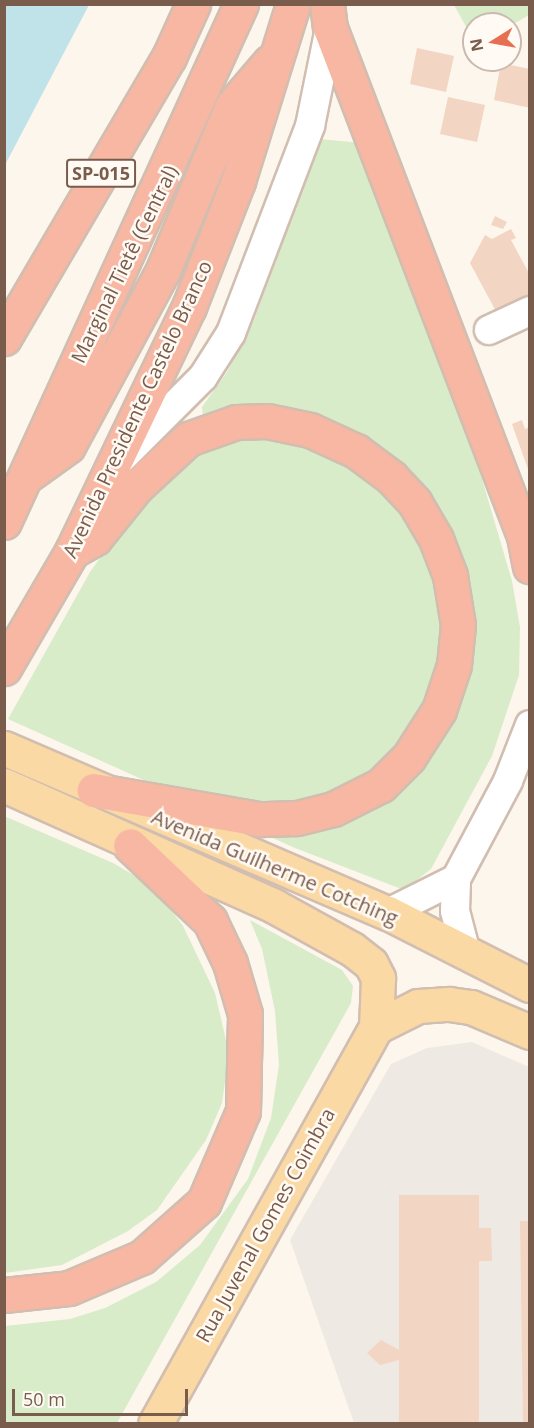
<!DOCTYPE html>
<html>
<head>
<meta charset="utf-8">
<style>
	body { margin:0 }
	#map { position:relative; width:534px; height:1428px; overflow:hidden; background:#fdf6ec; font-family:"Open Sans",sans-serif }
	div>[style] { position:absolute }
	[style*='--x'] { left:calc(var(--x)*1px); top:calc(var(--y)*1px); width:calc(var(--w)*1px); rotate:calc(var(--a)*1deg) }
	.industrial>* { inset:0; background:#efe9e4 }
	.green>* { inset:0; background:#d8ecc9 }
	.water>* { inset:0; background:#bfe3e8 }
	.building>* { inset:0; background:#f3d5c3 }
	.roads { filter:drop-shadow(2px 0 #d1beb0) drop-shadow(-2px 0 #d1beb0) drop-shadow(0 2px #d1beb0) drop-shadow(0 -2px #d1beb0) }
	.minor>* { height:28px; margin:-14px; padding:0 14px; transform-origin:14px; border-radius:14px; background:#fff }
	.major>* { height:33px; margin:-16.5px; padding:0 16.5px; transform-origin:16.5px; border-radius:16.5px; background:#fbd9a5 }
	.highway>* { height:33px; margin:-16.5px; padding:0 16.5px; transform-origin:16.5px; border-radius:16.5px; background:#f7b7a3 }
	span { translate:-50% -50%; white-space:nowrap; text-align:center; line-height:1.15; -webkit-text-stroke:5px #fffaf3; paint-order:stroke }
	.shield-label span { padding:2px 4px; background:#fffaf3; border:2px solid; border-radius:4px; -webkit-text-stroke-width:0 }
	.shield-label { font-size:18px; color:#7a5c4d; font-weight:700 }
	.street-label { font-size:20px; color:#7a5c4d }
	.frame { position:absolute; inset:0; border:6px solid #7a5c4d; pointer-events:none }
	.north { position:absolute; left:462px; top:12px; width:60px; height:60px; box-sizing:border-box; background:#fffaf3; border:2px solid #cabbb1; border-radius:50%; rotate:259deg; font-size:16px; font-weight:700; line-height:24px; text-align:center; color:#7a5c4d }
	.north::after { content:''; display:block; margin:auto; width:21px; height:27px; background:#e76f51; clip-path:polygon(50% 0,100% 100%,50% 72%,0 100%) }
	.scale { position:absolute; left:12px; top:1389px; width:176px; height:27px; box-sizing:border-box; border:3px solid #7a5c4d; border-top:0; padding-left:8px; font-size:18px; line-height:21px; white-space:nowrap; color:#7a5c4d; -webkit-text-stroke:4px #fffaf3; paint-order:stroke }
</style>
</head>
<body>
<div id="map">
	<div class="industrial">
		<div style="clip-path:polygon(472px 1042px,529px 1067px,529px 1423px,354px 1423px,290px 1240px,391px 1064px,427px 1048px)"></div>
	</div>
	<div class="green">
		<div style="clip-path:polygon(454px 5px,529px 5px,529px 15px,510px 26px,474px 24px,474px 41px)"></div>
		<div style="clip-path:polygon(319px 139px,362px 143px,482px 479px,512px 581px,520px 627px,519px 675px,492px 756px,431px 869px,404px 890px,295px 848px,8px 719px,90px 572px,175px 454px,206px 441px,202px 407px,227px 372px,254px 320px)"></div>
		<div style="clip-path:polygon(4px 816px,113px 863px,154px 887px,183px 926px,215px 993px,229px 1053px,222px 1103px,206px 1140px,157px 1210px,128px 1231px,62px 1265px,5px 1273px)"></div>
		<div style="clip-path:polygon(250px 920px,342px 970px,353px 986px,351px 1003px,117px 1423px,5px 1423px,5px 1326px,70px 1319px,105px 1308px,156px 1282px,200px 1245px,248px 1179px,271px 1118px,279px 1065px,275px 1011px,262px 949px)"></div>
	</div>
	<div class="water">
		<div style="clip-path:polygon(5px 4px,89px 5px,5px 165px,4px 5px)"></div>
	</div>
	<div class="building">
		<div style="clip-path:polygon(417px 48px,454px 56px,446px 92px,410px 84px)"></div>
		<div style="clip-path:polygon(501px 63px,530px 69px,530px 108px,494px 100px)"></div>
		<div style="clip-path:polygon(448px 97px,485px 105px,477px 142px,440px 134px)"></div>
		<div style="clip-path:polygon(495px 216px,507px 222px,503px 229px,491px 225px)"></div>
		<div style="clip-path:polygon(511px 229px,516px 238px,511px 240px,530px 275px,530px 298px,498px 315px,470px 263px,485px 235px,492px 239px)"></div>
		<div style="clip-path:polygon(522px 420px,525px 429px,530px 427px,529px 472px,512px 424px)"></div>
		<div style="clip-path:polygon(399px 1195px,479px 1195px,479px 1228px,491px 1228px,492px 1261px,479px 1261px,479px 1424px,399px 1424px,399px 1360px,380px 1365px,367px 1353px,381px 1340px,399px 1350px)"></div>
		<div style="clip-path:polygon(520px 1221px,530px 1221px,530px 1424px,523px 1424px)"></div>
	</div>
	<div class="roads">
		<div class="minor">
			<div style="--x:489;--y:330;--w:45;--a:-24.9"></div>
			<div style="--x:121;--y:459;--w:116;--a:-45"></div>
			<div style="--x:203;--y:377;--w:52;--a:-57.5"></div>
			<div style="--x:231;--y:333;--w:222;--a:-69.1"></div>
			<div style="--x:310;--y:126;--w:100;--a:-78.5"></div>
			<div style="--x:388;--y:913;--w:76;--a:-26.6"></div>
			<div style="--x:466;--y:953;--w:43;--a:-104.7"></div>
			<div style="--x:455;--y:911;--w:32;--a:-88"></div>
			<div style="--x:456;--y:879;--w:111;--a:-62"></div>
			<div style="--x:508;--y:781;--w:60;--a:-68.6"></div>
		</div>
		<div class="major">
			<div style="--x:4;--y:748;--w:418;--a:23.3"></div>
			<div style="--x:388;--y:913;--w:159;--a:26.9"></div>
			<div style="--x:4;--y:785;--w:296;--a:24.1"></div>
			<div style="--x:274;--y:906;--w:89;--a:28.9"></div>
			<div style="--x:352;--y:949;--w:24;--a:38"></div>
			<div style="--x:371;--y:964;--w:16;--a:63"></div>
			<div style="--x:378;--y:978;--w:49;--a:92.3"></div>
			<div style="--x:376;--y:1027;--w:454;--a:119.1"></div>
			<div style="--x:376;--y:1027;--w:47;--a:-26.6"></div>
			<div style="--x:418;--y:1006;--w:31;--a:-4"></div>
			<div style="--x:449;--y:1004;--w:22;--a:8"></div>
			<div style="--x:471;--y:1007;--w:64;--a:23"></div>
		</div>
		<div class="highway">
			<div style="--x:327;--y:4;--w:24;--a:83"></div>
			<div style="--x:330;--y:28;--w:544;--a:69.1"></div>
			<div style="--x:524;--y:536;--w:31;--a:79"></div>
			<div style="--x:4;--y:338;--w:326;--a:-59.6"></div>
			<div style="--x:169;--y:57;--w:58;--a:-65.6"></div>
			<div style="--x:29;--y:474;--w:48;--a:-35.7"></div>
			<div style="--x:68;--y:446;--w:200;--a:-61.6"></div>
			<div style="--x:163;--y:270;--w:178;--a:-67.2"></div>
			<div style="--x:232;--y:106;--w:58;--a:-49.2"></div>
			<div style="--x:4;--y:522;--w:570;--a:-65.41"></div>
			<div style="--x:72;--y:551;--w:26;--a:-29"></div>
			<div style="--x:95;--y:538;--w:65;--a:-51.2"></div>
			<div style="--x:136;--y:487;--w:71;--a:-42.7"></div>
			<div style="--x:188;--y:439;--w:51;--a:-19.5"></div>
			<div style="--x:236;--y:422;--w:31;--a:-2"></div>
			<div style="--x:267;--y:421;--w:44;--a:11.8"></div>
			<div style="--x:310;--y:430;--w:51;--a:24.5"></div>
			<div style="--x:356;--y:451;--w:44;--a:36.6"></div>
			<div style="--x:391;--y:477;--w:35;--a:47"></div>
			<div style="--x:415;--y:503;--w:42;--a:59.7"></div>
			<div style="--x:436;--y:539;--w:40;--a:69"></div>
			<div style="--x:450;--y:576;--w:50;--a:80.7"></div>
			<div style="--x:458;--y:625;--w:40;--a:95.7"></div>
			<div style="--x:454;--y:665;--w:47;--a:108.4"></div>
			<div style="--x:439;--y:710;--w:56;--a:122.6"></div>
			<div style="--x:409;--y:757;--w:40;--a:135"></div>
			<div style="--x:381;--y:785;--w:54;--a:153.4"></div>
			<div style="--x:333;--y:809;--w:38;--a:166"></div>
			<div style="--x:296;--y:818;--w:38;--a:178"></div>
			<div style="--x:258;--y:819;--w:167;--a:-170"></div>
			<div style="--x:4;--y:668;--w:135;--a:-59.8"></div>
			<div style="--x:72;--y:551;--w:271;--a:-64.4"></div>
			<div style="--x:189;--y:307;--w:135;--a:-68.7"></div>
			<div style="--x:238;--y:181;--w:185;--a:-72.7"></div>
			<div style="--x:4;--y:1295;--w:65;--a:-6.1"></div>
			<div style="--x:69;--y:1288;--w:79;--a:-23"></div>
			<div style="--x:142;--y:1257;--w:83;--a:-41.6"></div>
			<div style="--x:204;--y:1202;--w:99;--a:-66.8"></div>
			<div style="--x:243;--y:1111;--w:97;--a:-88.8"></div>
			<div style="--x:245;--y:1014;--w:53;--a:-106.4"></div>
			<div style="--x:230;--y:963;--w:47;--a:-115.5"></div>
			<div style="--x:210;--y:921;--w:110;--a:-136.5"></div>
		</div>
	</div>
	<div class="shield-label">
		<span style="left:101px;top:173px">SP-015</span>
	</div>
	<div class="street-label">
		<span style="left:124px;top:264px;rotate:-64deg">Marginal Tietê (Central)</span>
		<span style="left:137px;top:409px;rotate:-65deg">Avenida Presidente Castelo Branco</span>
		<span style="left:275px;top:867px;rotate:23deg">Avenida Guilherme Cotching</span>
		<span style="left:265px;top:1225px;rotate:-61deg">Rua Juvenal Gomes Coimbra</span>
	</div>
	<div class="frame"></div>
	<div class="north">N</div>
	<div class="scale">50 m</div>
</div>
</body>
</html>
